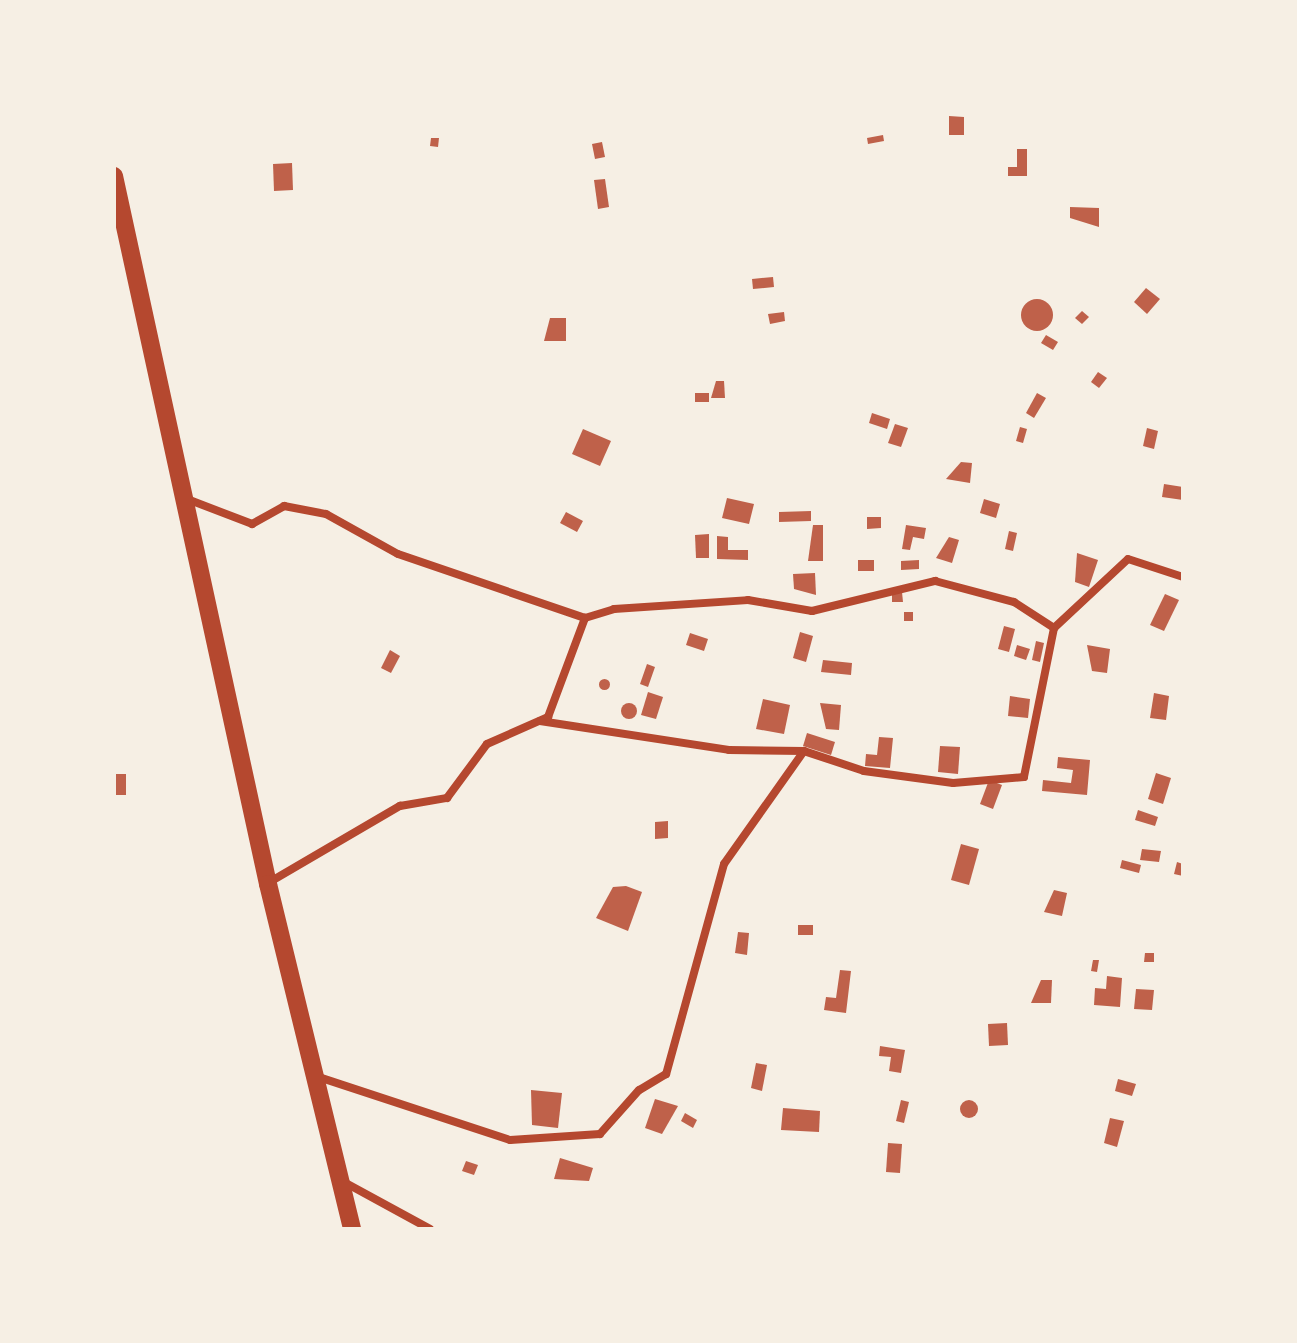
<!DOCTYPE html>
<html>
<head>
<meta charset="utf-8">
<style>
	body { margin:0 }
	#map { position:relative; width:1297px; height:1343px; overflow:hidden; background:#f6efe4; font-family:Inter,sans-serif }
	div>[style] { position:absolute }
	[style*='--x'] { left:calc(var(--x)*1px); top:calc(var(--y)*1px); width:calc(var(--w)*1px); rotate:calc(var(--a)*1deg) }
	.building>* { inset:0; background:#bf614a }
	.round { border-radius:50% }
	.minor>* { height:8px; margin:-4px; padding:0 4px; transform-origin:4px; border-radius:4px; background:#b5482f }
	.trunk>* { height:18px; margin:-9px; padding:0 9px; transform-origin:9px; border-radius:9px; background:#b5482f }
	span { translate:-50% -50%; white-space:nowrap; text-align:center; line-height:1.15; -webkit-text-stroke:6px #f6efe4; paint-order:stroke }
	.frame { position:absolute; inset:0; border:116px solid #f6efe4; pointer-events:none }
</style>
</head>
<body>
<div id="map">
	<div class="building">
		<div style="clip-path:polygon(949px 116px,964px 117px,964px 135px,949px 135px)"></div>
		<div style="clip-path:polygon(883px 135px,884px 141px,868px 144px,867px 138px)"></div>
		<div style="clip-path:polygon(431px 138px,439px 138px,438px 147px,430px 146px)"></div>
		<div style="clip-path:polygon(602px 142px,605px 157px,595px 159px,592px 144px)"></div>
		<div style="clip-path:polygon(1017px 149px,1027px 149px,1027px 176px,1008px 176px,1008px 167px,1017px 167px)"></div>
		<div style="clip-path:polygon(292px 163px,293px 190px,274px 191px,273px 164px)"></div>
		<div style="clip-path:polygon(605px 179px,609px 207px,598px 209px,594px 180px)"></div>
		<div style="clip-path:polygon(1070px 207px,1099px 208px,1099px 227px,1070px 218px)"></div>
		<div style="clip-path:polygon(773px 277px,774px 287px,753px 289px,752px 279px)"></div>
		<div style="clip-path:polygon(1146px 288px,1160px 299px,1147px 314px,1134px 302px)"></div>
		<div class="round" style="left:1021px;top:299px;width:32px;height:32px"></div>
		<div style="clip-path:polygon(1082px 311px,1089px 317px,1082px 324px,1075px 318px)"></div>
		<div style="clip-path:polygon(784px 312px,785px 321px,770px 324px,768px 314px)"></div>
		<div style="clip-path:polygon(550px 318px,566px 318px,566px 341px,544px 341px)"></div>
		<div style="clip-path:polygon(1046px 335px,1058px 342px,1053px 350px,1041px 343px)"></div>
		<div style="clip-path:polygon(1098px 372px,1107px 378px,1099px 388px,1091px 382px)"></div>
		<div style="clip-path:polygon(716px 381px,724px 381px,725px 398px,711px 398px)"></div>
		<div style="clip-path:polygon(695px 393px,709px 393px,709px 402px,695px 402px)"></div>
		<div style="clip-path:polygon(1037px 393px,1046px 398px,1034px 418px,1026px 413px)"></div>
		<div style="clip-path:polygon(872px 413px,890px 419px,887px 429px,869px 423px)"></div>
		<div style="clip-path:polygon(895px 424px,908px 428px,901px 447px,888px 443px)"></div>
		<div style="clip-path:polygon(1020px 427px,1027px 429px,1023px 443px,1016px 441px)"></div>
		<div style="clip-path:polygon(1147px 428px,1158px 431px,1154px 449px,1143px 446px)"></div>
		<div style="clip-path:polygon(583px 429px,611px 441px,600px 466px,572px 454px)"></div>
		<div style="clip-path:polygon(961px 462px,972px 463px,970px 483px,946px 479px)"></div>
		<div style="clip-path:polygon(1164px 484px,1183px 487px,1183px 500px,1162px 497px)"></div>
		<div style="clip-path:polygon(727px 498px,754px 504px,749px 524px,722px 518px)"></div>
		<div style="clip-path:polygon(984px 499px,1000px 504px,996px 518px,980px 513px)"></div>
		<div style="clip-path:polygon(811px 511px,811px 521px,779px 522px,779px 512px)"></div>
		<div style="clip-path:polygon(566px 512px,583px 521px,577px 532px,560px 523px)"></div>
		<div style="clip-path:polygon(867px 517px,881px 517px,881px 528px,867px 529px)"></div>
		<div style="clip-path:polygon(813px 525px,823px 525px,823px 561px,808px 561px)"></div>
		<div style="clip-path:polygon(906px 525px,926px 528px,924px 539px,913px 537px,910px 550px,902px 549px)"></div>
		<div style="clip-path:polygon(1009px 531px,1017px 533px,1013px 551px,1005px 549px)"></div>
		<div style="clip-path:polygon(709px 534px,709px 558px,696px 558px,695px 535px)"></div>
		<div style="clip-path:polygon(717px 536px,728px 537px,728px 550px,748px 550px,748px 560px,717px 559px)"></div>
		<div style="clip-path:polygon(949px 537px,959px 540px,952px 563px,936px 558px)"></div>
		<div style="clip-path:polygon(1077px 553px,1098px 560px,1089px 587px,1075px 582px)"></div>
		<div style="clip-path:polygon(858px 560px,874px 560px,874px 571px,858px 571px)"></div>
		<div style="clip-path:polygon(919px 560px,919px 569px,901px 570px,901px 561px)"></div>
		<div style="clip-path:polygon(815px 573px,816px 595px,794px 589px,793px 574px)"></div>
		<div style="clip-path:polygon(892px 592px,902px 592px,903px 602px,892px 602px)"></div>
		<div style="clip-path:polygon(1165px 594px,1179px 600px,1164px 631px,1150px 625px)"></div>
		<div style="clip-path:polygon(904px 612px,913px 612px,913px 621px,904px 621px)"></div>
		<div style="clip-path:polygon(1004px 626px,1015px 629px,1009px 652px,998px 649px)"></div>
		<div style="clip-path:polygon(800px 632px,813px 636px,806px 662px,793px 658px)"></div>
		<div style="clip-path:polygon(690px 633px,708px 639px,704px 651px,686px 645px)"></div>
		<div style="clip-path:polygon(1036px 641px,1044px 643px,1040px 662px,1032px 660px)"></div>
		<div style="clip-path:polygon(1017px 645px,1030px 649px,1026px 660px,1014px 656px)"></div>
		<div style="clip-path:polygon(1087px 645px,1110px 649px,1107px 673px,1092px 671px)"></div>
		<div style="clip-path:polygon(390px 650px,400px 656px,391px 673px,381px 668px)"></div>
		<div style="clip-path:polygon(823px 660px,852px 663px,851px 675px,821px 672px)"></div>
		<div style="clip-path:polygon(647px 664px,655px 667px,648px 687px,640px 684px)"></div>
		<div class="round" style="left:598.5px;top:678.5px;width:11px;height:11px"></div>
		<div style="clip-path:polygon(648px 692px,663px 697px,656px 719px,641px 715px)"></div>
		<div style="clip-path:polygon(1154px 693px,1169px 696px,1166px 720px,1150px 718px)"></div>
		<div style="clip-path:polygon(1010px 696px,1030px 699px,1028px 718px,1008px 716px)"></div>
		<div style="clip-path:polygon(763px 699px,790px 705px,784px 734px,756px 729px)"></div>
		<div class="round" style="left:621px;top:703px;width:16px;height:16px"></div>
		<div style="clip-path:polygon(820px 703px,841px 705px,839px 730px,826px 729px)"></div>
		<div style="clip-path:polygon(807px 733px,835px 742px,831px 755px,803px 746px)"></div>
		<div style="clip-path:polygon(879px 737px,893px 738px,890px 768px,865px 766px,866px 754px,877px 755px)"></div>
		<div style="clip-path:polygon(940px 746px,960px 747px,958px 774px,938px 772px)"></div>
		<div style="clip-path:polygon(1058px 757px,1090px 760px,1087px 795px,1042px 791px,1043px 780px,1071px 783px,1073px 770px,1057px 768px)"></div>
		<div style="clip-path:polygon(1156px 773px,1171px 778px,1163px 804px,1148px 799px)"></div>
		<div style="clip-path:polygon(114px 774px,126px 774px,126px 795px,114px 795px)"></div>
		<div style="clip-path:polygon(989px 780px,1002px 785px,993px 809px,980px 804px)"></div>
		<div style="clip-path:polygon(1138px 810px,1158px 817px,1155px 826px,1135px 820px)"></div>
		<div style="clip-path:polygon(668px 821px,668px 838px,655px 839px,655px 822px)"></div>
		<div style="clip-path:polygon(961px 844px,979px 849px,969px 885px,951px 880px)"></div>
		<div style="clip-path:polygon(1142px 849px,1161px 851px,1159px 862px,1140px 860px)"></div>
		<div style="clip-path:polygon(1122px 860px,1141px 865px,1139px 873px,1120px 868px)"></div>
		<div style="clip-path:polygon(1177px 862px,1183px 864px,1183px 876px,1174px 874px)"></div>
		<div style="clip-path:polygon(626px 886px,642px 892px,628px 931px,596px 918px,613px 887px)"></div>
		<div style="clip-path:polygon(1054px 890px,1067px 893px,1062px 916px,1044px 912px)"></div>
		<div style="clip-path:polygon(798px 925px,813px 925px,813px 935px,798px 935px)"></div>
		<div style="clip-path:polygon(738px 932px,749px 933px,747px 955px,735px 953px)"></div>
		<div style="clip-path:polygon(1145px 953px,1154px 953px,1154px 962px,1144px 962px)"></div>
		<div style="clip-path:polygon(1093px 960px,1099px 960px,1097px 972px,1091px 971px)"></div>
		<div style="clip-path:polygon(840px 970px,851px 971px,846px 1013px,824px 1010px,826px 997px,836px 998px)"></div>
		<div style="clip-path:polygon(1107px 976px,1122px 978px,1120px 1007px,1094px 1005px,1095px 988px,1106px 989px)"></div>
		<div style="clip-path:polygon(1041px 980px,1052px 980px,1051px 1003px,1031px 1003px)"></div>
		<div style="clip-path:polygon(1136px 989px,1154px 990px,1152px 1010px,1134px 1009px)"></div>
		<div style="clip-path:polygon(1007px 1023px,1008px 1045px,989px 1046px,988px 1024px)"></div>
		<div style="clip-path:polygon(880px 1046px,905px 1050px,901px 1073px,889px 1071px,891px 1057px,879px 1056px)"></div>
		<div style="clip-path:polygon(756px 1063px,767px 1065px,762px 1091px,751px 1088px)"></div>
		<div style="clip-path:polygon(1118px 1079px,1136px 1084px,1132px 1096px,1115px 1091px)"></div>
		<div style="clip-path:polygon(531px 1090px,562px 1093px,558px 1128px,532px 1125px)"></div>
		<div style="clip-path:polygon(655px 1099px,678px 1106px,662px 1134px,645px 1128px)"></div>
		<div class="round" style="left:960px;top:1100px;width:18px;height:18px"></div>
		<div style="clip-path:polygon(901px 1100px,909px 1102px,904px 1123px,896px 1121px)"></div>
		<div style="clip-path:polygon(783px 1108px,820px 1111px,819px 1132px,781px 1130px)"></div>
		<div style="clip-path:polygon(685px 1113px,697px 1120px,693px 1128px,681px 1121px)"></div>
		<div style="clip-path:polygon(1110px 1118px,1124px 1121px,1117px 1147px,1104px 1143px)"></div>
		<div style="clip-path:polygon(888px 1143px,902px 1144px,900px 1173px,886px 1172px)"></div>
		<div style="clip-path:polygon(560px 1158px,593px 1168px,589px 1181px,554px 1179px)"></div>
		<div style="clip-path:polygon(466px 1161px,478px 1165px,474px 1175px,462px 1171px)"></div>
	</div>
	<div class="minor">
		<div style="--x:187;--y:499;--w:70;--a:21"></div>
		<div style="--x:252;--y:524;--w:37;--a:-29"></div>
		<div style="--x:284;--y:506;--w:43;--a:10.8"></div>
		<div style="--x:326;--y:514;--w:82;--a:29.1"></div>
		<div style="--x:398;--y:554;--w:198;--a:18.9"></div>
		<div style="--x:585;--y:618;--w:30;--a:-17"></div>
		<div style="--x:614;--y:609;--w:134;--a:-3.8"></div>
		<div style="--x:748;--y:600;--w:65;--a:9.8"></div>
		<div style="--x:812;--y:611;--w:127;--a:-13.7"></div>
		<div style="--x:935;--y:581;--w:82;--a:14.9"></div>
		<div style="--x:1014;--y:602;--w:48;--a:33"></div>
		<div style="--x:1054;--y:628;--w:152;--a:101.4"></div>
		<div style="--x:1024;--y:777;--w:71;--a:175.2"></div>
		<div style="--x:953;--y:783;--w:90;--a:-172.3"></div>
		<div style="--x:864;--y:771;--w:63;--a:-161.6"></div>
		<div style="--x:804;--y:751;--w:138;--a:125.3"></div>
		<div style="--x:724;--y:864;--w:218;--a:105.4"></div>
		<div style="--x:666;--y:1074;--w:31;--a:149"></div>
		<div style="--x:639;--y:1090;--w:59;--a:131.6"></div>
		<div style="--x:600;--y:1134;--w:90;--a:176.2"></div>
		<div style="--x:510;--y:1140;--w:202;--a:-161.8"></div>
		<div style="--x:1054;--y:628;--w:101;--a:-43"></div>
		<div style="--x:1128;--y:559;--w:58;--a:18.1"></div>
		<div style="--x:540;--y:721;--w:191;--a:8.7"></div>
		<div style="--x:729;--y:750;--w:75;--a:0.8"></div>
		<div style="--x:268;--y:883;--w:153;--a:-30.3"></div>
		<div style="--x:400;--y:806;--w:48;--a:-9.7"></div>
		<div style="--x:447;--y:798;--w:67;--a:-53.5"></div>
		<div style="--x:487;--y:744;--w:67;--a:-23.9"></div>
		<div style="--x:548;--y:717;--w:106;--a:-69.5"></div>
		<div style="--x:342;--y:1181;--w:100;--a:28.6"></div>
	</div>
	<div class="trunk">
		<div style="--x:114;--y:176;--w:725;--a:77.73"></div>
		<div style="--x:268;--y:884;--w:355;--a:76.3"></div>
	</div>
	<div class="frame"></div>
</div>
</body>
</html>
